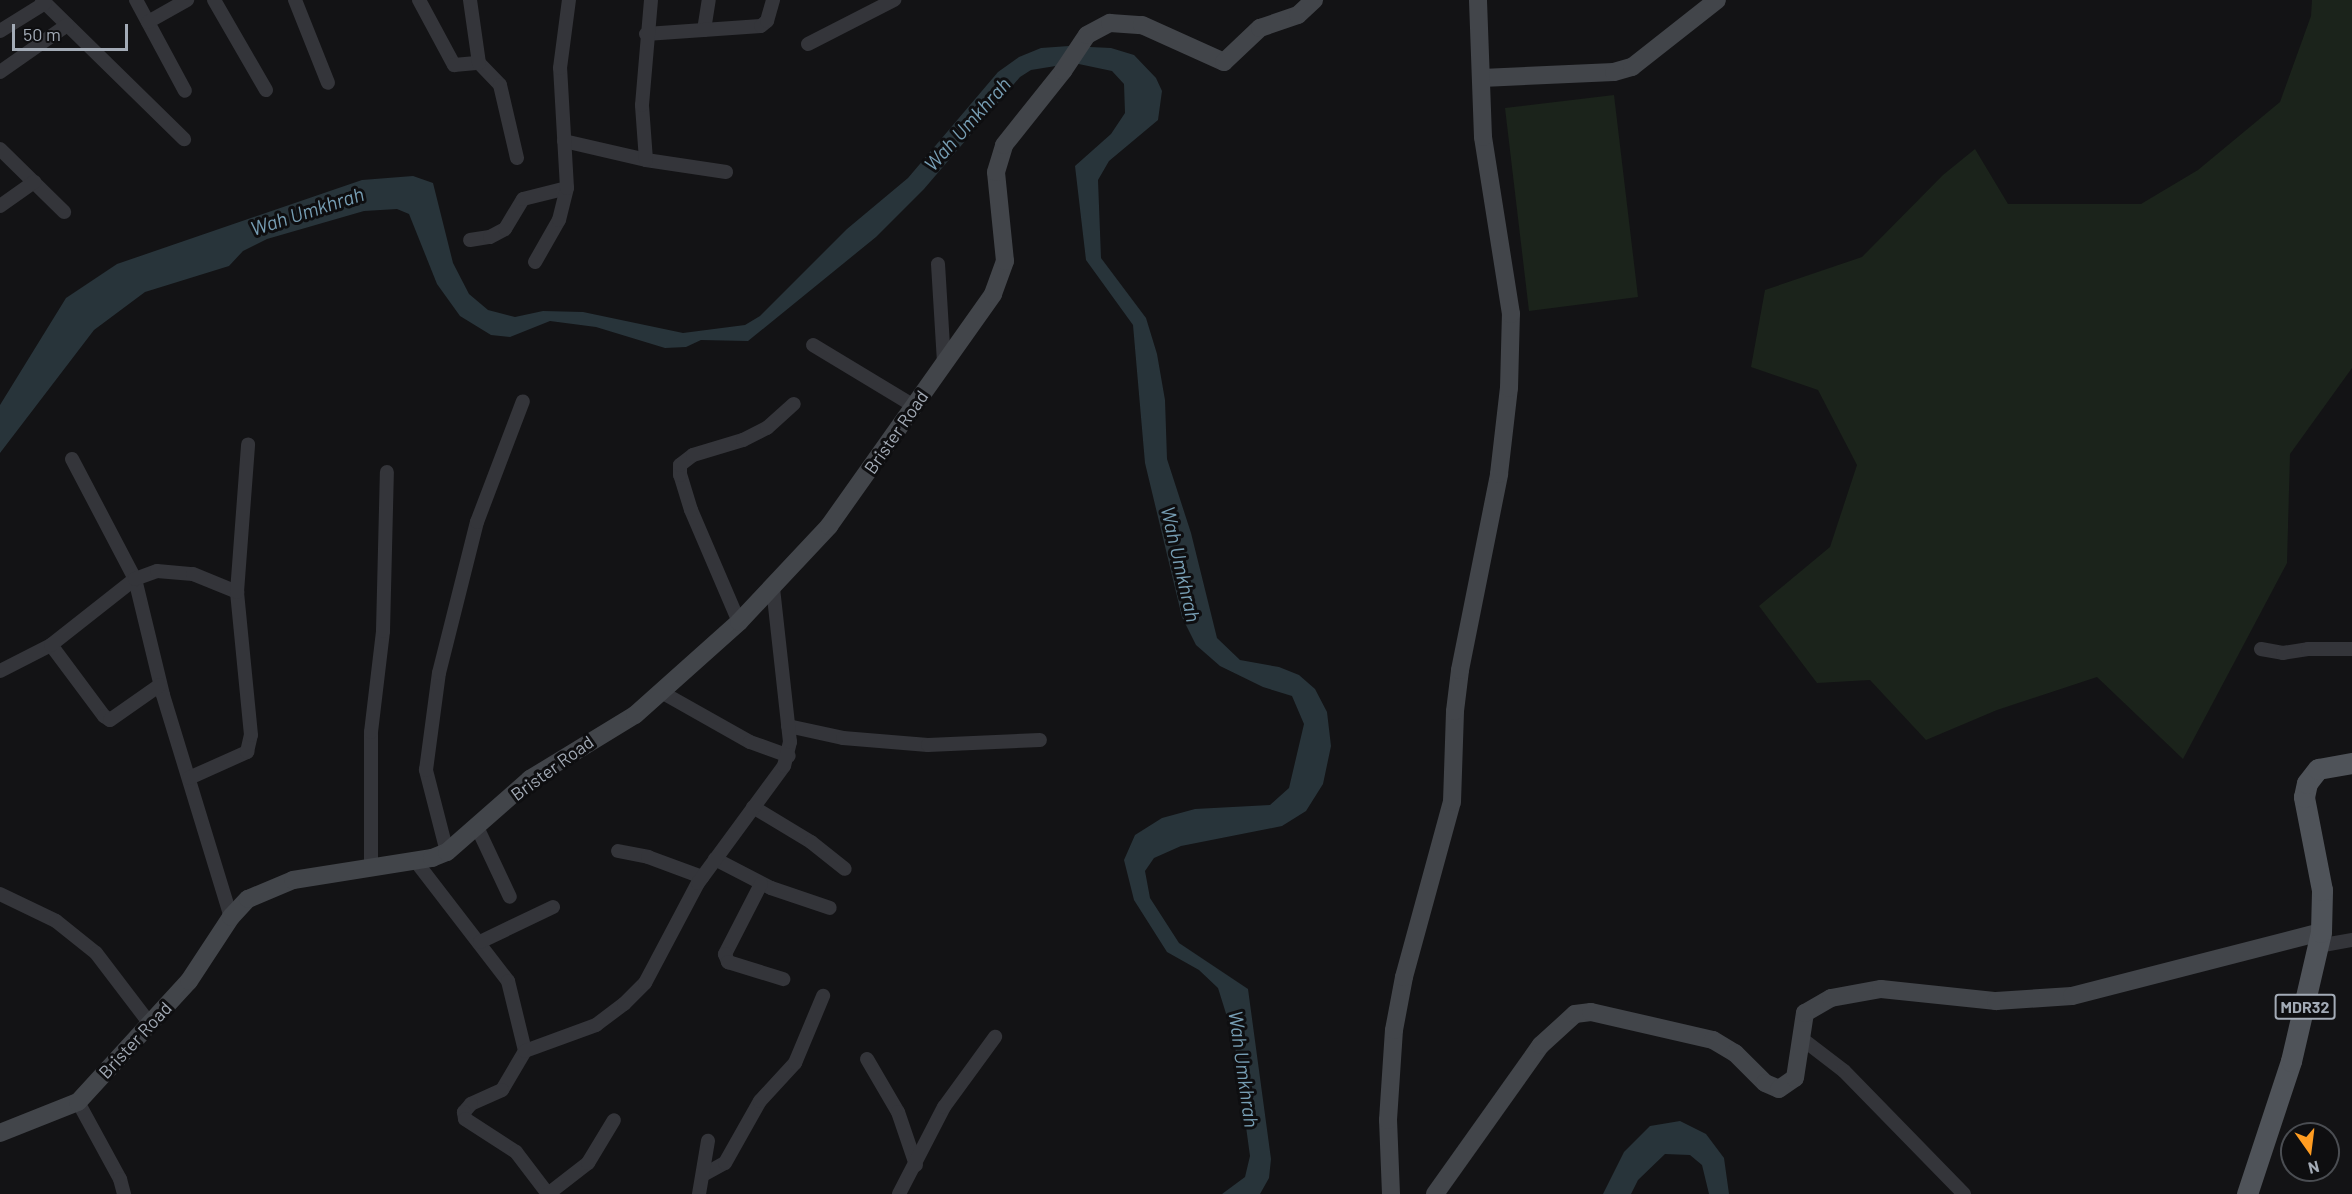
<!DOCTYPE html>
<html>
<head>
<meta charset="utf-8">
<style>
	body { margin:0 }
	#map { position:relative; width:2352px; height:1194px; overflow:hidden; background:#131315; font-family:Barlow,sans-serif }
	div>[style] { position:absolute }
	[style*='--x'] { left:calc(var(--x)*1px); top:calc(var(--y)*1px); width:calc(var(--w)*1px); rotate:calc(var(--a)*1deg) }
	.green>* { inset:0; background:#1b231b }
	.water>* { inset:0; background:#28343a }
	.street>* { height:14px; margin:-7px; padding:0 7px; transform-origin:7px; border-radius:7px; background:#34353a }
	.secondary>* { height:18px; margin:-9px; padding:0 9px; transform-origin:9px; border-radius:9px; background:#42454a }
	.primary>* { height:21px; margin:-10.5px; padding:0 10.5px; transform-origin:10.5px; border-radius:10.5px; background:#4f5359 }
	span { translate:-50% -50%; white-space:nowrap; text-align:center; line-height:1.15; -webkit-text-stroke:6px #0e0e10; paint-order:stroke }
	.shield-label span { padding:2px 4px; background:#0e0e10; border:2px solid; border-radius:4px; -webkit-text-stroke-width:0 }
	.shield-label { font-size:16px; color:#a3abb6; font-weight:700 }
	.street-label { font-size:18px; color:#a3abb6 }
	.water-label { font-size:20px; color:#779eb4; font-style:italic }
	.north { position:absolute; left:2280px; top:1122px; width:60px; height:60px; box-sizing:border-box; background:#0e0e10; border:2px solid #4a4d52; border-radius:50%; rotate:166deg; font-size:16px; font-weight:700; line-height:24px; text-align:center; color:#a3abb6 }
	.north::after { content:''; display:block; margin:auto; width:21px; height:27px; background:#ff9c21; clip-path:polygon(50% 0,100% 100%,50% 72%,0 100%) }
	.scale { position:absolute; left:12px; top:24px; width:116px; height:27px; box-sizing:border-box; border:3px solid #a3abb6; border-top:0; padding-left:8px; font-size:18px; line-height:21px; white-space:nowrap; color:#a3abb6; -webkit-text-stroke:4px #0e0e10; paint-order:stroke }
</style>
</head>
<body>
<div id="map">
	<div class="green">
		<div style="clip-path:polygon(2312px 0,2352px 0,2352px 368px,2290px 454px,2287px 563px,2183px 759px,2097px 677px,1997px 710px,1926px 740px,1870px 680px,1817px 683px,1759px 606px,1830px 547px,1857px 465px,1818px 390px,1751px 367px,1765px 290px,1862px 257px,1943px 175px,1975px 149px,2008px 204px,2141px 204px,2198px 170px,2280px 102px,2311px 16px)"></div>
		<div style="clip-path:polygon(1614px 95px,1638px 297px,1529px 311px,1505px 108px)"></div>
	</div>
	<div class="water">
		<div style="clip-path:polygon(1069px 46px,1111px 48px,1134px 55px,1156px 78px,1162px 91px,1158px 120px,1109px 161px,1098px 180px,1101px 258px,1146px 318px,1157px 354px,1165px 400px,1167px 459px,1191px 533px,1217px 638px,1240px 660px,1279px 667px,1299px 675px,1315px 689px,1327px 712px,1331px 746px,1323px 784px,1306px 811px,1282px 826px,1181px 846px,1154px 858px,1145px 871px,1150px 898px,1179px 943px,1248px 989px,1271px 1159px,1269px 1178px,1260px 1194px,1222px 1194px,1245px 1177px,1250px 1156px,1234px 1039px,1218px 988px,1199px 970px,1167px 952px,1134px 900px,1124px 860px,1135px 835px,1162px 818px,1195px 809px,1270px 805px,1289px 788px,1304px 724px,1292px 696px,1263px 687px,1220px 666px,1196px 645px,1182px 617px,1145px 463px,1133px 325px,1086px 260px,1075px 166px,1111px 134px,1125px 113px,1124px 84px,1112px 71px,1074px 63px,1031px 70px,1020px 77px,924px 189px,876px 237px,748px 341px,701px 340px,686px 347px,665px 348px,596px 327px,550px 321px,510px 337px,491px 335px,460px 316px,437px 284px,409px 214px,397px 209px,364px 211px,267px 239px,243px 251px,229px 266px,145px 292px,94px 330px,0 453px,0 405px,66px 298px,117px 264px,362px 180px,413px 176px,433px 183px,453px 263px,469px 294px,488px 310px,515px 317px,543px 311px,583px 312px,683px 333px,745px 325px,760px 316px,847px 229px,908px 178px,998px 72px,1019px 57px,1041px 48px)"></div>
		<div style="clip-path:polygon(1680px 1121px,1706px 1134px,1724px 1158px,1729px 1194px,1709px 1194px,1702px 1165px,1690px 1155px,1665px 1154px,1638px 1180px,1631px 1194px,1603px 1194px,1624px 1152px,1650px 1126px)"></div>
	</div>
	<div class="street">
		<div style="--x:42;--y:0;--w:199;--a:44.4"></div>
		<div style="--x:136;--y:0;--w:103;--a:61.7"></div>
		<div style="--x:214;--y:0;--w:104;--a:60"></div>
		<div style="--x:295;--y:0;--w:89;--a:68.3"></div>
		<div style="--x:419;--y:0;--w:74;--a:61.7"></div>
		<div style="--x:454;--y:65;--w:25;--a:-5"></div>
		<div style="--x:479;--y:63;--w:30;--a:46"></div>
		<div style="--x:500;--y:85;--w:75;--a:76.9"></div>
		<div style="--x:470;--y:0;--w:64;--a:81.9"></div>
		<div style="--x:148;--y:22;--w:45;--a:-29.4"></div>
		<div style="--x:704;--y:30;--w:30;--a:-81"></div>
		<div style="--x:0;--y:31;--w:53;--a:-31.9"></div>
		<div style="--x:646;--y:34;--w:115;--a:-4"></div>
		<div style="--x:761;--y:26;--w:8;--a:-40"></div>
		<div style="--x:767;--y:21;--w:22;--a:-74"></div>
		<div style="--x:808;--y:44;--w:97;--a:-27.1"></div>
		<div style="--x:0;--y:72;--w:82;--a:-35"></div>
		<div style="--x:564;--y:141;--w:84;--a:13"></div>
		<div style="--x:646;--y:160;--w:81;--a:8.5"></div>
		<div style="--x:0;--y:149;--w:90;--a:44.5"></div>
		<div style="--x:646;--y:160;--w:55;--a:-94.2"></div>
		<div style="--x:642;--y:105;--w:105;--a:-85.1"></div>
		<div style="--x:0;--y:206;--w:42;--a:-35.2"></div>
		<div style="--x:470;--y:240;--w:20;--a:-9"></div>
		<div style="--x:490;--y:237;--w:17;--a:-28"></div>
		<div style="--x:505;--y:229;--w:35;--a:-59"></div>
		<div style="--x:523;--y:199;--w:45;--a:-14"></div>
		<div style="--x:535;--y:262;--w:48;--a:-60.3"></div>
		<div style="--x:559;--y:220;--w:33;--a:-76"></div>
		<div style="--x:567;--y:188;--w:120;--a:-93.3"></div>
		<div style="--x:560;--y:68;--w:69;--a:-82.5"></div>
		<div style="--x:938;--y:264;--w:99;--a:86.5"></div>
		<div style="--x:813;--y:345;--w:118;--a:31.1"></div>
		<div style="--x:72;--y:459;--w:136;--a:62.3"></div>
		<div style="--x:135;--y:579;--w:119;--a:76.4"></div>
		<div style="--x:163;--y:695;--w:232;--a:73"></div>
		<div style="--x:739;--y:622;--w:122;--a:-113.2"></div>
		<div style="--x:691;--y:510;--w:37;--a:-107"></div>
		<div style="--x:680;--y:475;--w:10;--a:-90"></div>
		<div style="--x:680;--y:465;--w:16;--a:-38"></div>
		<div style="--x:693;--y:455;--w:52;--a:-16.7"></div>
		<div style="--x:743;--y:440;--w:27;--a:-27"></div>
		<div style="--x:767;--y:428;--w:36;--a:-42"></div>
		<div style="--x:51;--y:645;--w:89;--a:53.3"></div>
		<div style="--x:104;--y:716;--w:7;--a:34"></div>
		<div style="--x:110;--y:720;--w:61;--a:-35"></div>
		<div style="--x:2261;--y:649;--w:22;--a:10"></div>
		<div style="--x:2283;--y:653;--w:25;--a:-9"></div>
		<div style="--x:2308;--y:649;--w:44;--a:0"></div>
		<div style="--x:0;--y:671;--w:57;--a:-27"></div>
		<div style="--x:51;--y:645;--w:107;--a:-38.2"></div>
		<div style="--x:135;--y:579;--w:23;--a:-20"></div>
		<div style="--x:157;--y:571;--w:36;--a:5"></div>
		<div style="--x:193;--y:574;--w:48;--a:22.2"></div>
		<div style="--x:663;--y:693;--w:100;--a:29.4"></div>
		<div style="--x:750;--y:742;--w:41;--a:19.7"></div>
		<div style="--x:788;--y:726;--w:56;--a:12.3"></div>
		<div style="--x:843;--y:738;--w:85;--a:4.7"></div>
		<div style="--x:928;--y:745;--w:112;--a:-2.6"></div>
		<div style="--x:189;--y:778;--w:64;--a:-24.1"></div>
		<div style="--x:247;--y:752;--w:17;--a:-77"></div>
		<div style="--x:251;--y:735;--w:144;--a:-95.6"></div>
		<div style="--x:237;--y:592;--w:148;--a:-85.7"></div>
		<div style="--x:753;--y:807;--w:68;--a:31.1"></div>
		<div style="--x:811;--y:842;--w:43;--a:38.5"></div>
		<div style="--x:477;--y:827;--w:77;--a:64.8"></div>
		<div style="--x:618;--y:851;--w:31;--a:11"></div>
		<div style="--x:648;--y:857;--w:58;--a:20.3"></div>
		<div style="--x:447;--y:852;--w:85;--a:-104.4"></div>
		<div style="--x:426;--y:770;--w:98;--a:-82.4"></div>
		<div style="--x:439;--y:673;--w:156;--a:-75.9"></div>
		<div style="--x:477;--y:522;--w:129;--a:-69.2"></div>
		<div style="--x:414;--y:859;--w:154;--a:52.4"></div>
		<div style="--x:508;--y:981;--w:72;--a:76.3"></div>
		<div style="--x:525;--y:1051;--w:45;--a:120.5"></div>
		<div style="--x:502;--y:1090;--w:34;--a:156"></div>
		<div style="--x:471;--y:1104;--w:11;--a:131"></div>
		<div style="--x:464;--y:1112;--w:7;--a:82"></div>
		<div style="--x:465;--y:1119;--w:61;--a:32.9"></div>
		<div style="--x:516;--y:1152;--w:53;--a:52.7"></div>
		<div style="--x:715;--y:859;--w:63;--a:27.4"></div>
		<div style="--x:771;--y:888;--w:62;--a:18.7"></div>
		<div style="--x:371;--y:866;--w:134;--a:-90"></div>
		<div style="--x:371;--y:732;--w:102;--a:-83.2"></div>
		<div style="--x:383;--y:631;--w:159;--a:-88.6"></div>
		<div style="--x:761;--y:884;--w:79;--a:117.2"></div>
		<div style="--x:725;--y:954;--w:9;--a:69"></div>
		<div style="--x:728;--y:962;--w:58;--a:17.2"></div>
		<div style="--x:0;--y:894;--w:62;--a:25.7"></div>
		<div style="--x:56;--y:921;--w:51;--a:38.7"></div>
		<div style="--x:96;--y:953;--w:89;--a:52.7"></div>
		<div style="--x:480;--y:942;--w:81;--a:-25.6"></div>
		<div style="--x:2318;--y:946;--w:35;--a:-10"></div>
		<div style="--x:1801;--y:1038;--w:54;--a:37.5"></div>
		<div style="--x:1844;--y:1071;--w:172;--a:45.7"></div>
		<div style="--x:525;--y:1051;--w:76;--a:-20.1"></div>
		<div style="--x:596;--y:1025;--w:35;--a:-37"></div>
		<div style="--x:624;--y:1004;--w:30;--a:-45"></div>
		<div style="--x:645;--y:983;--w:113;--a:-62.1"></div>
		<div style="--x:698;--y:883;--w:145;--a:-53.7"></div>
		<div style="--x:784;--y:766;--w:25;--a:-76"></div>
		<div style="--x:790;--y:742;--w:156;--a:-96.3"></div>
		<div style="--x:867;--y:1059;--w:61;--a:59.7"></div>
		<div style="--x:898;--y:1112;--w:56;--a:71.2"></div>
		<div style="--x:78;--y:1102;--w:88;--a:61.4"></div>
		<div style="--x:120;--y:1179;--w:16;--a:75"></div>
		<div style="--x:703;--y:1175;--w:25;--a:-29"></div>
		<div style="--x:725;--y:1163;--w:71;--a:-60.6"></div>
		<div style="--x:760;--y:1101;--w:52;--a:-47.4"></div>
		<div style="--x:795;--y:1063;--w:73;--a:-67.3"></div>
		<div style="--x:548;--y:1194;--w:51;--a:-37.8"></div>
		<div style="--x:588;--y:1163;--w:50;--a:-58.8"></div>
		<div style="--x:699;--y:1194;--w:54;--a:-80.4"></div>
		<div style="--x:899;--y:1194;--w:98;--a:-62.7"></div>
		<div style="--x:944;--y:1107;--w:87;--a:-53.9"></div>
	</div>
	<div class="secondary">
		<div style="--x:1482;--y:78;--w:132;--a:-2.6"></div>
		<div style="--x:1614;--y:72;--w:19;--a:-16"></div>
		<div style="--x:1632;--y:67;--w:108;--a:-38.2"></div>
		<div style="--x:0;--y:1133;--w:84;--a:-21.7"></div>
		<div style="--x:78;--y:1102;--w:164;--a:-47.5"></div>
		<div style="--x:189;--y:981;--w:77;--a:-56.7"></div>
		<div style="--x:231;--y:917;--w:25;--a:-47"></div>
		<div style="--x:248;--y:899;--w:49;--a:-22.9"></div>
		<div style="--x:293;--y:880;--w:141;--a:-9"></div>
		<div style="--x:432;--y:858;--w:16;--a:-22"></div>
		<div style="--x:447;--y:852;--w:111;--a:-41.3"></div>
		<div style="--x:530;--y:779;--w:123;--a:-31.4"></div>
		<div style="--x:635;--y:715;--w:140;--a:-41.8"></div>
		<div style="--x:739;--y:622;--w:132;--a:-46.8"></div>
		<div style="--x:829;--y:526;--w:284;--a:-54.7"></div>
		<div style="--x:993;--y:294;--w:35;--a:-70"></div>
		<div style="--x:1005;--y:261;--w:89;--a:-95.8"></div>
		<div style="--x:996;--y:172;--w:28;--a:-73"></div>
		<div style="--x:1004;--y:145;--w:95;--a:-51.4"></div>
		<div style="--x:1063;--y:71;--w:43;--a:-56.3"></div>
		<div style="--x:1087;--y:35;--w:26;--a:-28"></div>
		<div style="--x:1110;--y:23;--w:32;--a:4"></div>
		<div style="--x:1142;--y:25;--w:90;--a:24.3"></div>
		<div style="--x:1224;--y:62;--w:50;--a:-43.4"></div>
		<div style="--x:1260;--y:28;--w:40;--a:-18.9"></div>
		<div style="--x:1298;--y:15;--w:22;--a:-43"></div>
		<div style="--x:1391;--y:1194;--w:74;--a:-92.3"></div>
		<div style="--x:1388;--y:1120;--w:90;--a:-86.2"></div>
		<div style="--x:1394;--y:1030;--w:54;--a:-79.3"></div>
		<div style="--x:1404;--y:977;--w:181;--a:-74.7"></div>
		<div style="--x:1452;--y:802;--w:91;--a:-88.1"></div>
		<div style="--x:1455;--y:711;--w:41;--a:-83"></div>
		<div style="--x:1460;--y:670;--w:200;--a:-78.7"></div>
		<div style="--x:1499;--y:474;--w:87;--a:-83.4"></div>
		<div style="--x:1509;--y:388;--w:74;--a:-88.5"></div>
		<div style="--x:1511;--y:314;--w:179;--a:-99"></div>
		<div style="--x:1483;--y:137;--w:137;--a:-92.1"></div>
		<div style="--x:1435;--y:1194;--w:183;--a:-54.6"></div>
		<div style="--x:1541;--y:1045;--w:46;--a:-42.4"></div>
		<div style="--x:1575;--y:1014;--w:16;--a:-7"></div>
		<div style="--x:1591;--y:1012;--w:125;--a:12.9"></div>
		<div style="--x:1713;--y:1040;--w:26;--a:31"></div>
		<div style="--x:1735;--y:1053;--w:42;--a:45"></div>
		<div style="--x:1765;--y:1083;--w:15;--a:23"></div>
		<div style="--x:1779;--y:1089;--w:19;--a:-35"></div>
		<div style="--x:1795;--y:1078;--w:66;--a:-81.3"></div>
		<div style="--x:1805;--y:1013;--w:30;--a:-30"></div>
		<div style="--x:1831;--y:998;--w:51;--a:-10.2"></div>
		<div style="--x:1881;--y:989;--w:116;--a:6"></div>
		<div style="--x:1996;--y:1001;--w:76;--a:-3.8"></div>
		<div style="--x:2072;--y:996;--w:257;--a:-14.4"></div>
	</div>
	<div class="primary">
		<div style="--x:2247;--y:1194;--w:140;--a:-71.7"></div>
		<div style="--x:2291;--y:1061;--w:132;--a:-76.9"></div>
		<div style="--x:2321;--y:932;--w:42;--a:-88.6"></div>
		<div style="--x:2322;--y:890;--w:95;--a:-101"></div>
		<div style="--x:2304;--y:797;--w:14;--a:-78"></div>
		<div style="--x:2307;--y:783;--w:18;--a:-52"></div>
		<div style="--x:2318;--y:769;--w:35;--a:-10"></div>
	</div>
	<div class="shield-label">
		<span style="left:2305px;top:1007px">MDR32</span>
	</div>
	<div class="street-label">
		<span style="left:896px;top:432px;rotate:-55deg">Brister Road</span>
		<span style="left:552px;top:768px;rotate:-36deg">Brister Road</span>
		<span style="left:135px;top:1040px;rotate:-47deg">Brister Road</span>
	</div>
	<div class="water-label">
		<span style="left:967px;top:124px;rotate:-48deg">Wah Umkhrah</span>
		<span style="left:307px;top:211px;rotate:-18deg">Wah Umkhrah</span>
		<span style="left:1181px;top:564px;rotate:77deg">Wah Umkhrah</span>
		<span style="left:1244px;top:1069px;rotate:82deg">Wah Umkhrah</span>
	</div>
	<div class="north">N</div>
	<div class="scale">50 m</div>
</div>
</body>
</html>
